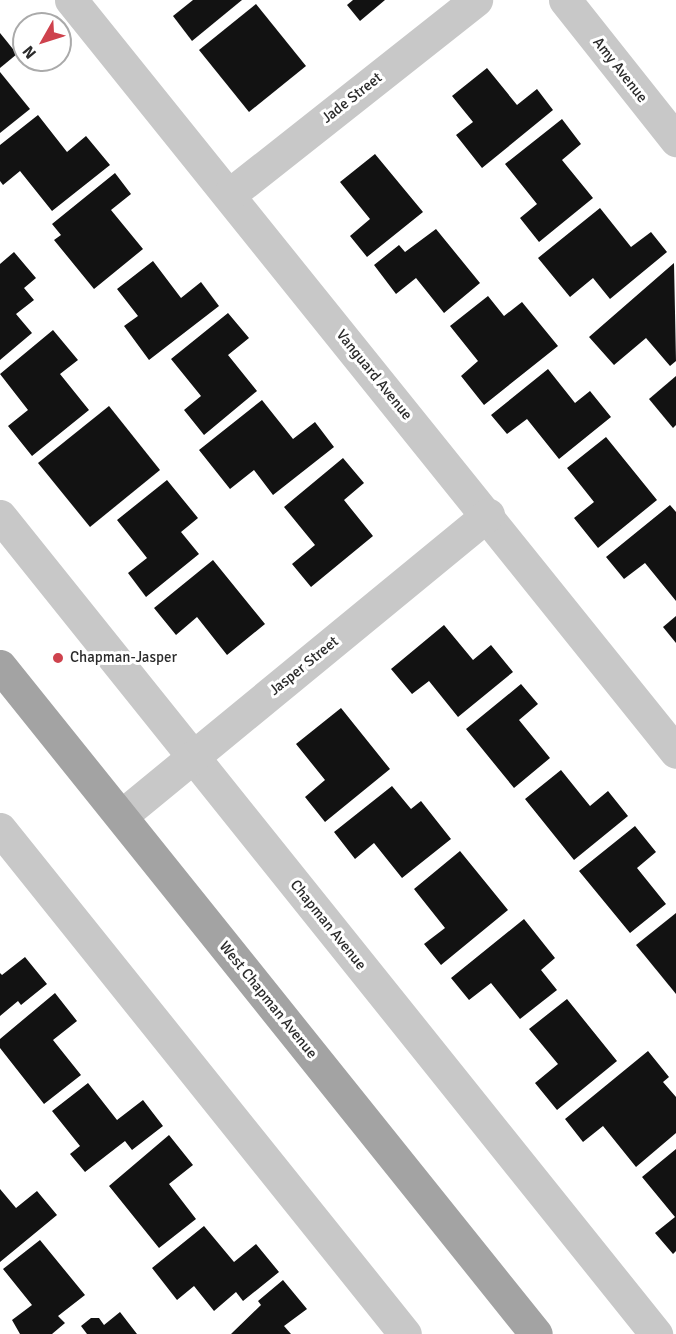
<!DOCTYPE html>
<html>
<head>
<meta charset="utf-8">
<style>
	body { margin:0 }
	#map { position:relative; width:676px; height:1334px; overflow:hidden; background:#fff; font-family:Signika,sans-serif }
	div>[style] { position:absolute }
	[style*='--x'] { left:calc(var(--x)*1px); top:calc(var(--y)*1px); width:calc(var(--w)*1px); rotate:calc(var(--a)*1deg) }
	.building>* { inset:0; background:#121212 }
	.minor>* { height:33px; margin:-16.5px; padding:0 16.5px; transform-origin:16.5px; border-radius:16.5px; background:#c8c8c8 }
	.primary>* { height:33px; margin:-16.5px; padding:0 16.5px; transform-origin:16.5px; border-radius:16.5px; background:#a3a3a3 }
	.dots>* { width:16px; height:16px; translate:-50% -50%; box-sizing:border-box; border:3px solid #fff; border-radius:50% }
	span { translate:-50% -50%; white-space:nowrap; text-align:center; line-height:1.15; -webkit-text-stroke:6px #fff; paint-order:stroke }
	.street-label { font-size:15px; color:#2b2b2b }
	.poi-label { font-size:15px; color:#2b2b2b }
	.left { translate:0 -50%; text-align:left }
	.north { position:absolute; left:12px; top:12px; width:60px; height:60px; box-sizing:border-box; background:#fff; border:2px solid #aaa; border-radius:50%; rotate:231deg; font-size:16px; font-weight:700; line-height:24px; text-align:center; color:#2b2b2b }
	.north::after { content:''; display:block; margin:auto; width:21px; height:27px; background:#ce424d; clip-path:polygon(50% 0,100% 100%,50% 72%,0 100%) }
</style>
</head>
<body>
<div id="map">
	<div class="building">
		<div style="clip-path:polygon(193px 0,242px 0,192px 41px,173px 16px)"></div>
		<div style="clip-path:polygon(353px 0,385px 0,360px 21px,347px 5px)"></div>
		<div style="clip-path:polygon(256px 4px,306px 66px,249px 112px,199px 50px)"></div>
		<div style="clip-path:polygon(0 33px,17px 54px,0 68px)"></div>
		<div style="clip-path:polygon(487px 68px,517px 105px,537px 89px,553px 110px,482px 168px,456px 135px,473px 122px,452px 96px)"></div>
		<div style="clip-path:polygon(0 72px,30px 109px,0 133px)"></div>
		<div style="clip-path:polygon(38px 115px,67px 152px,86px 136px,110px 165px,52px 211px,20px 171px,3px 185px,0 181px,0 145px)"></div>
		<div style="clip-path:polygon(562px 119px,581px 144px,562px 160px,593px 198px,539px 242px,520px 218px,537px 204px,505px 164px)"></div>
		<div style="clip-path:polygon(375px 154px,423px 212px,367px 257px,350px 236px,370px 219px,340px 182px)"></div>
		<div style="clip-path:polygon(115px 173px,131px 194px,111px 210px,143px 249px,94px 289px,54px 240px,61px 235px,52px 224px)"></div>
		<div style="clip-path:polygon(600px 208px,631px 247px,651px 232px,667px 252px,610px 299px,593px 278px,570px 297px,538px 258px)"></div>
		<div style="clip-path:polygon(436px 229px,480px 283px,444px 313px,416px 278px,396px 294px,374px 265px,399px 245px,405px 252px)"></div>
		<div style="clip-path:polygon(14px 252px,36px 278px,24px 288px,34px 300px,16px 314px,32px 333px,0 360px,0 264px)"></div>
		<div style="clip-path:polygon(153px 261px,181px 298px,201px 282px,219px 306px,149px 360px,124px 326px,138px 316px,117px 289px)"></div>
		<div style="clip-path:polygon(674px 263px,676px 361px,670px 366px,646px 338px,614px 365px,589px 337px)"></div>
		<div style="clip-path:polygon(488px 296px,504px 316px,522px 302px,558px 346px,484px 405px,461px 376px,478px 361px,450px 326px)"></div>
		<div style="clip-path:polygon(228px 313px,249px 338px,228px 355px,257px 391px,204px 435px,184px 410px,201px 396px,171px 359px)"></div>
		<div style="clip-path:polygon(53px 330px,78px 360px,60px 374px,89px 410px,32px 456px,8px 426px,28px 410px,0 374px)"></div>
		<div style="clip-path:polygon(548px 369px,575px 403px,590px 391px,611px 417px,559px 459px,527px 419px,507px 434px,491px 415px)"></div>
		<div style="clip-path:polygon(676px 376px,676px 425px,673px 428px,649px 399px)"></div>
		<div style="clip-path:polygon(262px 400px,293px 439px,315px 422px,334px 447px,273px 495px,254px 470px,230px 489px,199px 450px)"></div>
		<div style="clip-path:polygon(109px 406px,160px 470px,90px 527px,38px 463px)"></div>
		<div style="clip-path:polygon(606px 437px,657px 500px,598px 548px,574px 518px,594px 502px,567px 468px)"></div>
		<div style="clip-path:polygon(343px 458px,364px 483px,344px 500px,373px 536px,311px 587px,292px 564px,315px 545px,284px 507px)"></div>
		<div style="clip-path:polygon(167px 480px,198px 518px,181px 532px,199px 554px,146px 597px,128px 573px,147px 558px,117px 520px)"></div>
		<div style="clip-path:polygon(670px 505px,676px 512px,676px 601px,645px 563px,624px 579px,606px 557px)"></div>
		<div style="clip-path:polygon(213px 560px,265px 624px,227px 655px,197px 617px,176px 635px,154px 608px)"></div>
		<div style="clip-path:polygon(676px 616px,676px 643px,663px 627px)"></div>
		<div style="clip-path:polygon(444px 625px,473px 660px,491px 645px,513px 672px,458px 717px,429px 681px,412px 694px,391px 669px)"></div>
		<div style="clip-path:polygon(521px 684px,538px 704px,519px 720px,550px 758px,514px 788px,466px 729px)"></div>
		<div style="clip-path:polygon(341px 708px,390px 769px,325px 822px,305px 797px,325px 780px,296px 744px)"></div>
		<div style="clip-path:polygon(561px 770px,590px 806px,608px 791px,628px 816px,574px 860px,525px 799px)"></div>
		<div style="clip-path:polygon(392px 786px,411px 809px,421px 801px,451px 839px,402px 878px,374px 843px,355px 859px,334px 832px)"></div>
		<div style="clip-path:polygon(635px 826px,656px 852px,637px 868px,666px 904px,630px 933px,579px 871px)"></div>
		<div style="clip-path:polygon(460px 851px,508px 910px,441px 965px,424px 944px,445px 928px,414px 889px)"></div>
		<div style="clip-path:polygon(676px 913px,676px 994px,636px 945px)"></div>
		<div style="clip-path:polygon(524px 919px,555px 958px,541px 970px,557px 990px,520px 1019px,491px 983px,469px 1000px,451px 978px)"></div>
		<div style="clip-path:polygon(25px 957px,47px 984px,21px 1005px,18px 1001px,0 1016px,0 973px,2px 975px)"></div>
		<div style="clip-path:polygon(55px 993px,77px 1021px,53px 1040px,81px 1075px,44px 1104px,0 1048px,0 1039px)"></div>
		<div style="clip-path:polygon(567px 999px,617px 1061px,557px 1110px,535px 1083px,558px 1064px,529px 1029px)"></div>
		<div style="clip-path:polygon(648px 1051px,669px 1077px,663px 1082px,676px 1097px,676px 1133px,636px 1167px,603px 1126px,583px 1142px,565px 1119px)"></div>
		<div style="clip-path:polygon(88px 1083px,117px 1120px,143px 1100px,163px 1126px,132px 1150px,125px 1141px,85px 1172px,70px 1154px,80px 1146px,52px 1111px)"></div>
		<div style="clip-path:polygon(169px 1135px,193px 1165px,169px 1184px,196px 1219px,159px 1248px,109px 1186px)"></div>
		<div style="clip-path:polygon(676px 1149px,676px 1251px,673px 1254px,655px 1233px,675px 1217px,642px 1177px)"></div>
		<div style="clip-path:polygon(0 1189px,16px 1208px,37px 1191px,57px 1215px,0 1262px)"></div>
		<div style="clip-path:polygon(204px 1226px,234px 1262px,256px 1244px,279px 1272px,243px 1301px,236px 1292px,214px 1311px,194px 1286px,177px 1300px,152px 1268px)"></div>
		<div style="clip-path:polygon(40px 1240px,85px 1295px,58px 1316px,65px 1323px,52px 1334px,20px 1334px,12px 1320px,32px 1305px,3px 1269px)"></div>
		<div style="clip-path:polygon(283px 1280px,307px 1309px,284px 1326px,291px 1334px,231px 1334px,261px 1305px,258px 1301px)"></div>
		<div style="clip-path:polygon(120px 1312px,137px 1334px,87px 1334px,81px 1326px,91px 1318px,99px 1318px,104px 1325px)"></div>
	</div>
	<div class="minor">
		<div style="--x:71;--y:0;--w:965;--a:51.18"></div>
		<div style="--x:565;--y:0;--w:179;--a:51.6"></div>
		<div style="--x:229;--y:195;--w:315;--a:-38.3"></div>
		<div style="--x:0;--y:516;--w:1049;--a:51.27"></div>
		<div style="--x:121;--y:816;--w:475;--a:-39.4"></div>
		<div style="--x:0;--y:829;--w:647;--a:51.27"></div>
	</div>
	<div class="primary">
		<div style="--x:0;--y:666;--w:856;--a:51.26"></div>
	</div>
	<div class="dots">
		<div style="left:58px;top:658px;background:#ce424d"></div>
	</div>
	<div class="street-label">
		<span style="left:620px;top:70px;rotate:52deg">Amy Avenue</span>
		<span style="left:352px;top:98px;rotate:-38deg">Jade Street</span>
		<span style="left:374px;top:375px;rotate:51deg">Vanguard Avenue</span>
		<span style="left:304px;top:666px;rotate:-39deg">Jasper Street</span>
		<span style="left:328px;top:925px;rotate:51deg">Chapman Avenue</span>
		<span style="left:268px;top:1000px;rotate:51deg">West Chapman Avenue</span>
	</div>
	<div class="poi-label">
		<span class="left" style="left:70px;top:658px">Chapman-Jasper</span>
	</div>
	<div class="north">N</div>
</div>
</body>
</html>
